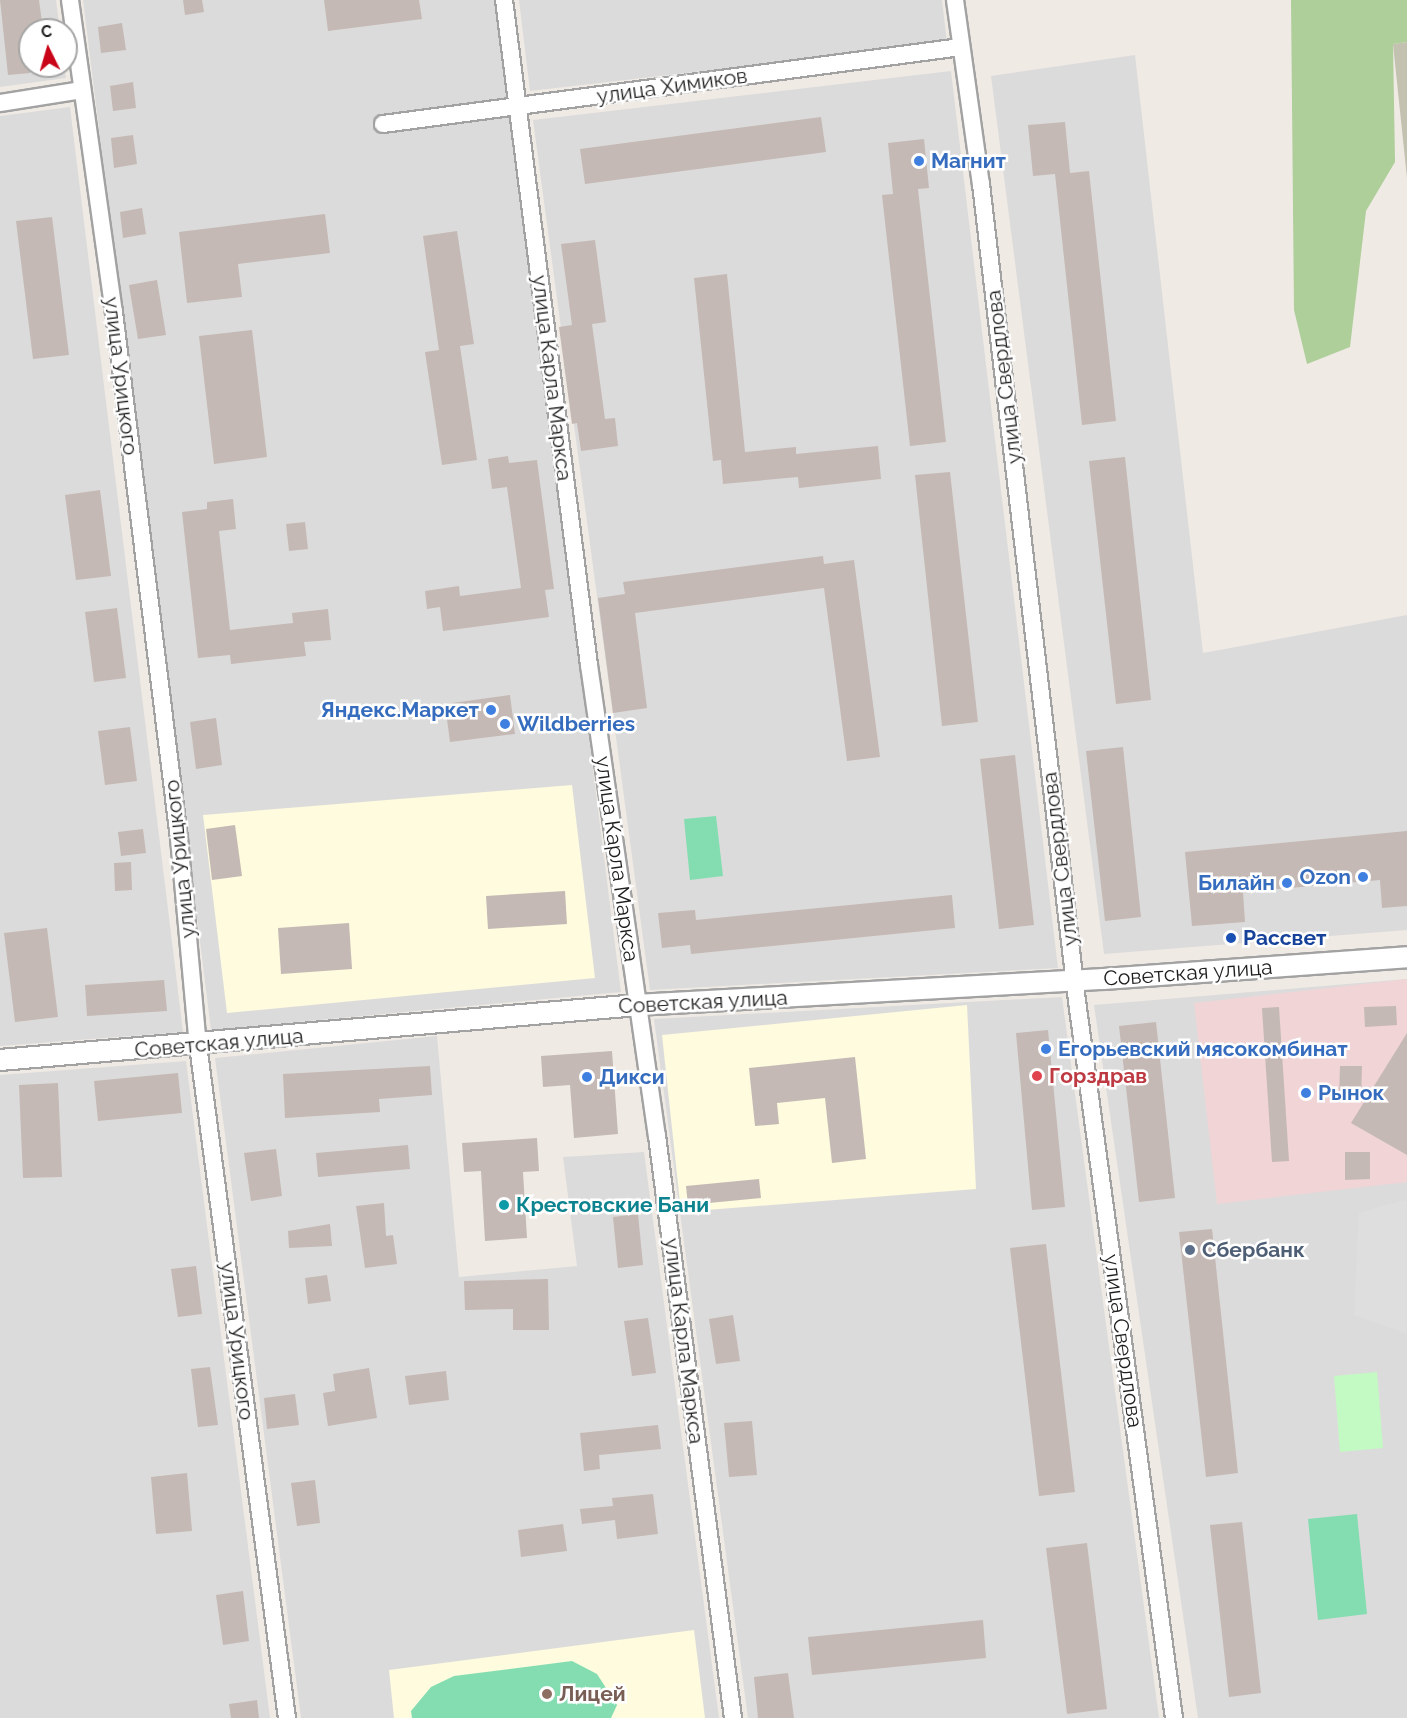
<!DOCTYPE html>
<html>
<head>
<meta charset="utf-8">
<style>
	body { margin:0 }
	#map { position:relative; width:1407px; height:1718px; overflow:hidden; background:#efeae4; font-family:Raleway,sans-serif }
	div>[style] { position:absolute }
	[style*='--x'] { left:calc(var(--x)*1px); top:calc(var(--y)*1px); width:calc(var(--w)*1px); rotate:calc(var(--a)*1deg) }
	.residential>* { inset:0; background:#dcdbdb }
	.commercial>* { inset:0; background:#f0d4d6 }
	.education>* { inset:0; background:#fefbde }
	.construction>* { inset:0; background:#c3c1b0 }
	.forest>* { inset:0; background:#aece9a }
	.park>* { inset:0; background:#c3f9c2 }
	.pitch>* { inset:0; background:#83ddb1 }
	.parking>* { inset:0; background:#dedede }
	.building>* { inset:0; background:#c4b9b4 }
	.roads { filter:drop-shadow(2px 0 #a2a2a2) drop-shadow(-2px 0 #a2a2a2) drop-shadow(0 2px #a2a2a2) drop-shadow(0 -2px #a2a2a2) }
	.minor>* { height:16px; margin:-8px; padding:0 8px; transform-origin:8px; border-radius:8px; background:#fff }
	.tertiary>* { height:20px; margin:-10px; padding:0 10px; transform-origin:10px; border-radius:10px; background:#fff }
	.dots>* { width:16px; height:16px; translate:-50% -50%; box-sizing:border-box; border:3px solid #fff; border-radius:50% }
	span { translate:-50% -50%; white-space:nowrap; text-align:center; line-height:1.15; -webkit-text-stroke:5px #fff; paint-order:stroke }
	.street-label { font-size:21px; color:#1e1e1e }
	.shop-label { font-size:21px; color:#366cbe; font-weight:700 }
	.left { translate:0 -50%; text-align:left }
	.right { translate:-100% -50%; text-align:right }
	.transit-label { font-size:21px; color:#164399; font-weight:700 }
	.health-label { font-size:21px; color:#be3a42; font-weight:700 }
	.culture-label { font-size:21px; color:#0d838f; font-weight:700 }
	.service-label { font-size:21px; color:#4e5e75; font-weight:700 }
	.education-label { font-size:21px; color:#785e54; font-weight:700 }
	.north { position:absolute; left:18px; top:18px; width:60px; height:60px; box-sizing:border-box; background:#fff; border:2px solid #a5a5a5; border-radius:50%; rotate:355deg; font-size:16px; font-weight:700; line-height:24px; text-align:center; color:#1e1e1e }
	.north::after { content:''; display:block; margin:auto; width:21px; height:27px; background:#c90318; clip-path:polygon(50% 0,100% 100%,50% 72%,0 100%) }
</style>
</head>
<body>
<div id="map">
	<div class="residential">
		<div style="clip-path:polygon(0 0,56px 0,60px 30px,30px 30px,30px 66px,64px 66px,66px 78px,0 87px)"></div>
		<div style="clip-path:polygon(83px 0,496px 0,621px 992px,211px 1030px)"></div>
		<div style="clip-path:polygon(519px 0,942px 0,947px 43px,530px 91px)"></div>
		<div style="clip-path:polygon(1135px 55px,1203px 653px,1407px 615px,1407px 930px,1104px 954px,991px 76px)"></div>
		<div style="clip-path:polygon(951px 71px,1058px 968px,650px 990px,533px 120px)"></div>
		<div style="clip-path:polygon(70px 107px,183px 1032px,0 1046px,0 116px)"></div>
		<div style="clip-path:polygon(1407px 979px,1407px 1718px,1198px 1718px,1094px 1005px)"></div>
		<div style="clip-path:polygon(1062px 997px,1159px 1718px,748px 1718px,654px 1019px)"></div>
		<div style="clip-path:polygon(437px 1036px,459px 1277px,577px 1266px,563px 1157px,644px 1152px,719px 1718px,301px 1718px,215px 1058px)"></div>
		<div style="clip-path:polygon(186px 1061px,270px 1718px,0 1718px,0 1075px)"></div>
	</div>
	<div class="commercial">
		<div style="clip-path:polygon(1407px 979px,1407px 1182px,1217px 1204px,1194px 1003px)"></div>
	</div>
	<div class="education">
		<div style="clip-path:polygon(572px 785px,595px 978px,227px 1013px,203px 815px)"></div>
		<div style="clip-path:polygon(967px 1005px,976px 1189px,681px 1212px,662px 1035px)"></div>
		<div style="clip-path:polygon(694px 1630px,705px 1718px,394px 1718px,389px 1670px)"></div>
	</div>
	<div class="construction">
		<div style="clip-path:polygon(1407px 42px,1407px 178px,1393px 44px)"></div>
	</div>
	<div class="forest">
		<div style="clip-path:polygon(1291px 0,1407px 0,1407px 42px,1393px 44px,1395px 162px,1366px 211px,1350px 347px,1307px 364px,1294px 310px)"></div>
	</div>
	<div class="park">
		<div style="clip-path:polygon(1377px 1372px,1383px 1448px,1340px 1452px,1334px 1376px)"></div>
	</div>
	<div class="pitch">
		<div style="clip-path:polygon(716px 816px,723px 876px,690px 880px,684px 819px)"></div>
		<div style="clip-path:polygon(1357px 1514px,1367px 1614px,1318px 1620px,1308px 1519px)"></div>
		<div style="clip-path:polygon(572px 1661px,597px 1674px,617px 1705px,611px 1718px,412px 1718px,411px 1711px,431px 1687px,454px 1676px)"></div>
	</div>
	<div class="parking">
		<div style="clip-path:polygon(1403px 1200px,1407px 1202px,1407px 1334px,1354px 1315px,1359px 1213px)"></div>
	</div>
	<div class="building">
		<div style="clip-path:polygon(0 0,39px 0,43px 30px,30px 30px,30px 73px,8px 75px)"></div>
		<div style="clip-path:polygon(183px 0,202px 0,204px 12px,185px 15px)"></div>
		<div style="clip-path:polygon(324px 0,419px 0,422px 19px,328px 31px)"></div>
		<div style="clip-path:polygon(122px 23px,126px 50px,101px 53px,98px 27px)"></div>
		<div style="clip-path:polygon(133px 82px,136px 108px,113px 111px,110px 86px)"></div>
		<div style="clip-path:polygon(821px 117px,826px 152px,585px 184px,580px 149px)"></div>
		<div style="clip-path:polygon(1065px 122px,1070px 173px,1089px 171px,1116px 421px,1082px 425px,1055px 174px,1033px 176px,1028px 125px)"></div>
		<div style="clip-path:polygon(133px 135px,137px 164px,114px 168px,111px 138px)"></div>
		<div style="clip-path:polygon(924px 139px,929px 188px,918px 189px,946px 442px,910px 446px,882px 195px,893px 194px,888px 143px)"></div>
		<div style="clip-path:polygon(142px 208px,146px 234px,123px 238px,120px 212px)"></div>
		<div style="clip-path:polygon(325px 214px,330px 253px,238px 264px,242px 297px,187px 303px,179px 232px)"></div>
		<div style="clip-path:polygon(52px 217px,69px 355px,33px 359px,16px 221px)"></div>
		<div style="clip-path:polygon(457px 231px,474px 344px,460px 346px,477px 460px,442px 465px,425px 352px,439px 350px,423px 236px)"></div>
		<div style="clip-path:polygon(595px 240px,606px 322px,592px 324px,605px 419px,615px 418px,618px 446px,581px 451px,577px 423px,572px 424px,559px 327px,572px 325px,561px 244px)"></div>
		<div style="clip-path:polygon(727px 274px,745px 452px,796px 447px,796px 454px,878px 446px,881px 479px,799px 488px,798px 477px,723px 484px,721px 460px,713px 461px,694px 278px)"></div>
		<div style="clip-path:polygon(157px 280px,166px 335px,138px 339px,129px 285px)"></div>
		<div style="clip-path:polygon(252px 330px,267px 457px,214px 464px,199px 336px)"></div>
		<div style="clip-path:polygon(508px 456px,509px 463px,537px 460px,554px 589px,545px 590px,549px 617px,443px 631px,440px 607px,427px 609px,425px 591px,459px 586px,460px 596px,521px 588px,507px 487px,492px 489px,488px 459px)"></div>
		<div style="clip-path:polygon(1125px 457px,1151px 700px,1116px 704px,1089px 461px)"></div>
		<div style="clip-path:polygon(950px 472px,978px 722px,942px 726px,915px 475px)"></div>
		<div style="clip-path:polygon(100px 490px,111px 576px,76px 580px,65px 495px)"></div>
		<div style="clip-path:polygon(233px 499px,236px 529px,219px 531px,230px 630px,293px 623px,292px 613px,328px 609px,331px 640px,304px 642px,306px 656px,231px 664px,230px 655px,198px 658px,182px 512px,207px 509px,207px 502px)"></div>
		<div style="clip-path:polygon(305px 522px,308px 549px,289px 551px,286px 524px)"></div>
		<div style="clip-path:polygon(823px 556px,824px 564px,854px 560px,880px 757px,847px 761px,824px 588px,635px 613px,647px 708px,613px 713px,598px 598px,625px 594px,623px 582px)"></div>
		<div style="clip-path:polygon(117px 608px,126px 678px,94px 682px,85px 612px)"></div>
		<div style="clip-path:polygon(510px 695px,515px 734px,450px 742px,445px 704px)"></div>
		<div style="clip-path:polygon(216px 718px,222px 765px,196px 769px,190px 722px)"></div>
		<div style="clip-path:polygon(130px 727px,137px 781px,105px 785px,98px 731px)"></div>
		<div style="clip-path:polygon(1123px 747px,1141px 917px,1105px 921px,1086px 751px)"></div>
		<div style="clip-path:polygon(1015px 755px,1034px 925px,999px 929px,980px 759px)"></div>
		<div style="clip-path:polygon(235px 825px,242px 876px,212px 880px,206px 829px)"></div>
		<div style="clip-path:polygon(143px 829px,146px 853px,121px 856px,118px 832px)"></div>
		<div style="clip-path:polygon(1407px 831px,1407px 906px,1382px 908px,1380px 880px,1243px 892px,1245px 922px,1192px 926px,1185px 852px)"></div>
		<div style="clip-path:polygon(131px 862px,132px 890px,115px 891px,114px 863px)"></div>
		<div style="clip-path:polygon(565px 891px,567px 924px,488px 929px,486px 896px)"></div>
		<div style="clip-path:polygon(952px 895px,955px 928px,691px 954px,690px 945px,662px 948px,658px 913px,695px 910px,696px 920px)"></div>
		<div style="clip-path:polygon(349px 923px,352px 969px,281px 974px,278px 928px)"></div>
		<div style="clip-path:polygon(47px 928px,58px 1017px,15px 1022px,4px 933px)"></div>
		<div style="clip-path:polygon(164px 980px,167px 1011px,87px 1016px,85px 985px)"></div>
		<div style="clip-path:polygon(1396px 1006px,1397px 1025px,1365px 1027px,1364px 1007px)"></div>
		<div style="clip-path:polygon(1279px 1007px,1289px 1161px,1272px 1162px,1262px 1008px)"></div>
		<div style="clip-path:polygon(1156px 1022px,1175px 1198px,1139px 1202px,1119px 1026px)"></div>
		<div style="clip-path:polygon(1048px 1030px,1065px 1207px,1032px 1210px,1016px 1033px)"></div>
		<div style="clip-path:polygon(1407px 1033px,1407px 1155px,1351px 1123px)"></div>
		<div style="clip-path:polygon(612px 1051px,618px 1134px,574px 1138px,570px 1085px,543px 1087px,541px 1056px)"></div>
		<div style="clip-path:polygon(855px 1057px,866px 1159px,832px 1163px,825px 1098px,777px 1103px,779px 1124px,755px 1126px,749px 1068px)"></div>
		<div style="clip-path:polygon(430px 1066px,432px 1095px,379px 1099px,380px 1112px,285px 1118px,283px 1074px)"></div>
		<div style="clip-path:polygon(1340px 1066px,1362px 1066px,1361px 1100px,1339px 1100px)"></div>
		<div style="clip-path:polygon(178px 1073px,182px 1113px,98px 1121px,94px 1081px)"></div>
		<div style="clip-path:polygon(58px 1083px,62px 1177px,23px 1178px,19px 1085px)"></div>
		<div style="clip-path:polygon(537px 1138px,539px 1171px,523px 1172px,527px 1238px,485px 1241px,481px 1171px,464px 1172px,462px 1143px)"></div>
		<div style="clip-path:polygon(408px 1145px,410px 1169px,318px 1177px,316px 1153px)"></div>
		<div style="clip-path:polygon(276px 1149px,282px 1196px,251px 1201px,244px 1153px)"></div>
		<div style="clip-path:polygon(1345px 1152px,1370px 1152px,1370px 1179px,1345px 1180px)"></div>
		<div style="clip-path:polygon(759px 1179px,761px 1198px,688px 1205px,686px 1186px)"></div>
		<div style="clip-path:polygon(384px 1203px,386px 1236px,393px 1235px,397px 1264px,365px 1268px,356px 1206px)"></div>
		<div style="clip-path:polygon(638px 1214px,643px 1265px,618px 1268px,613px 1217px)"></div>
		<div style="clip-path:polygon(330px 1224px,332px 1246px,289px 1248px,288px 1231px)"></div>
		<div style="clip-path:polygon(1212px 1229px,1238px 1473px,1206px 1477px,1179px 1232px)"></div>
		<div style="clip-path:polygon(1046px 1244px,1075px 1492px,1039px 1496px,1010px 1248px)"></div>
		<div style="clip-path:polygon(196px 1266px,202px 1314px,178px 1317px,171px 1269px)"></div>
		<div style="clip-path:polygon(327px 1275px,331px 1301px,308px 1304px,305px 1278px)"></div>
		<div style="clip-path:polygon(548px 1279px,549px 1330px,513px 1330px,513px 1309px,465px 1310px,464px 1281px)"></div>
		<div style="clip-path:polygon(733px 1315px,740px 1361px,716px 1364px,709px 1319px)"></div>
		<div style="clip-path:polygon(648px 1318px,656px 1373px,632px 1376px,624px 1321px)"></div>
		<div style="clip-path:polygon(210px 1367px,218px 1425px,198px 1427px,191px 1369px)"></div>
		<div style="clip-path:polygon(369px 1368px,377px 1418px,328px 1426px,323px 1393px,335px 1391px,333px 1374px)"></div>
		<div style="clip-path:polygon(446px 1371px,449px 1400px,409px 1405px,405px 1376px)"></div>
		<div style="clip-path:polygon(295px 1394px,299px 1425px,267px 1429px,264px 1398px)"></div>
		<div style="clip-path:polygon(752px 1421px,757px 1475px,729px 1477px,724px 1423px)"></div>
		<div style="clip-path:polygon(658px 1425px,661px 1449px,599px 1455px,600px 1469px,584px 1471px,580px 1433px)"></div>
		<div style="clip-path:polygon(187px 1473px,192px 1531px,156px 1534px,151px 1477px)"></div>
		<div style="clip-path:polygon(315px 1480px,320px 1523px,297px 1526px,291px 1483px)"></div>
		<div style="clip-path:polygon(653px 1494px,658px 1534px,617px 1539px,615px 1520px,582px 1524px,580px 1509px,613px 1506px,612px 1498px)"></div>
		<div style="clip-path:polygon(1242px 1522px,1261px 1693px,1229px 1697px,1210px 1525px)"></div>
		<div style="clip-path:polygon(563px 1524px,567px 1551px,521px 1557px,518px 1530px)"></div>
		<div style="clip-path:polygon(1087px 1543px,1107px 1709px,1067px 1714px,1046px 1548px)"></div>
		<div style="clip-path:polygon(243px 1591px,249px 1641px,223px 1645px,216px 1595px)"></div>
		<div style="clip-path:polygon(983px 1620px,986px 1658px,812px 1675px,808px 1637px)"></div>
		<div style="clip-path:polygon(788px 1673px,794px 1718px,758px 1718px,754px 1677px)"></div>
		<div style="clip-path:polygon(257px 1700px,259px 1718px,231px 1718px,229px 1704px)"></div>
	</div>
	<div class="roads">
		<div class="minor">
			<div style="--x:70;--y:0;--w:315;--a:82"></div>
			<div style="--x:114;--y:312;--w:530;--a:82.96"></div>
			<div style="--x:179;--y:838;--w:208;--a:84.8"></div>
			<div style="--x:198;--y:1045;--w:679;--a:82.47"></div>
			<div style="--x:504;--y:0;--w:670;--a:82.72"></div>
			<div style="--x:589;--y:665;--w:476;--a:81.8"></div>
			<div style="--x:657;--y:1136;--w:587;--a:82.56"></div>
			<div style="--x:955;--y:0;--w:186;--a:82"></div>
			<div style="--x:981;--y:184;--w:823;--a:83.3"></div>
			<div style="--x:1077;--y:1001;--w:724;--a:82.3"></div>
			<div style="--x:0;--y:103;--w:83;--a:-9"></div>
			<div style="--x:383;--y:124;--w:583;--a:-7.59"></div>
		</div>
		<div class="tertiary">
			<div style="--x:0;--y:1060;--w:639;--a:-4.93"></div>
			<div style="--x:637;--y:1005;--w:467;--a:-3.2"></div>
			<div style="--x:1103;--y:979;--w:305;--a:-4.1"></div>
		</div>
	</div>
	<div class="dots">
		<div style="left:919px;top:161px;background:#3f7fe0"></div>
		<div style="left:491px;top:710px;background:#3f7fe0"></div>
		<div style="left:505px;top:724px;background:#3f7fe0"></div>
		<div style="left:1363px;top:877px;background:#3f7fe0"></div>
		<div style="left:1287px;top:883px;background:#3f7fe0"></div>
		<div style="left:1231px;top:938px;background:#1a4fb4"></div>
		<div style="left:1046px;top:1049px;background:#3f7fe0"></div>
		<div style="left:1037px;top:1076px;background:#e0444e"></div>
		<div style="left:587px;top:1077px;background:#3f7fe0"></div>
		<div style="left:1306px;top:1093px;background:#3f7fe0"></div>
		<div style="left:504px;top:1205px;background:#0f9aa8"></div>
		<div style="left:1190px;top:1250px;background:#5c6f8a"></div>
		<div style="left:547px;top:1694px;background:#8d6e63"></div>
	</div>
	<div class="street-label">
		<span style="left:672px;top:86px;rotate:-8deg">улица Химиков</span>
		<span style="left:121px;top:376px;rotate:83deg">улица Урицкого</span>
		<span style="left:1004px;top:377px;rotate:-97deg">улица Свердлова</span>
		<span style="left:552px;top:378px;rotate:83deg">улица Карла Маркса</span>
		<span style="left:180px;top:859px;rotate:-96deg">улица Урицкого</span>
		<span style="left:617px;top:859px;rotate:82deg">улица Карла Маркса</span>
		<span style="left:1060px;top:859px;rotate:-97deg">улица Свердлова</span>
		<span style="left:1188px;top:973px;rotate:-4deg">Советская улица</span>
		<span style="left:703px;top:1002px;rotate:-3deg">Советская улица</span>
		<span style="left:219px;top:1043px;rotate:-5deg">Советская улица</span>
		<span style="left:237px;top:1341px;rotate:83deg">улица Урицкого</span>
		<span style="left:684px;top:1341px;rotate:83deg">улица Карла Маркса</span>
		<span style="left:1123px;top:1341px;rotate:82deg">улица Свердлова</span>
	</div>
	<div class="shop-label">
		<span class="left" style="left:931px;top:161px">Магнит</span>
		<span class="right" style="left:479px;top:710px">Яндекс.Маркет</span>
		<span class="left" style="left:517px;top:724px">Wildberries</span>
		<span class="right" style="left:1351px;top:877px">Ozon</span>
		<span class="right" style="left:1275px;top:883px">Билайн</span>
		<span class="left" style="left:1058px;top:1049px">Егорьевский мясокомбинат</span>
		<span class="left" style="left:599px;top:1077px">Дикси</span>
		<span class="left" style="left:1318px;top:1093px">Рынок</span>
	</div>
	<div class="transit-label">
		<span class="left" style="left:1243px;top:938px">Рассвет</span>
	</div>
	<div class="health-label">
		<span class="left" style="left:1049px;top:1076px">Горздрав</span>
	</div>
	<div class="culture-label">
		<span class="left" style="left:516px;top:1205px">Крестовские Бани</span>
	</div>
	<div class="service-label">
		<span class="left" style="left:1202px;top:1250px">Сбербанк</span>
	</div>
	<div class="education-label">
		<span class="left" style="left:559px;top:1694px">Лицей</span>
	</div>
	<div class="north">С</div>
</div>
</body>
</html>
